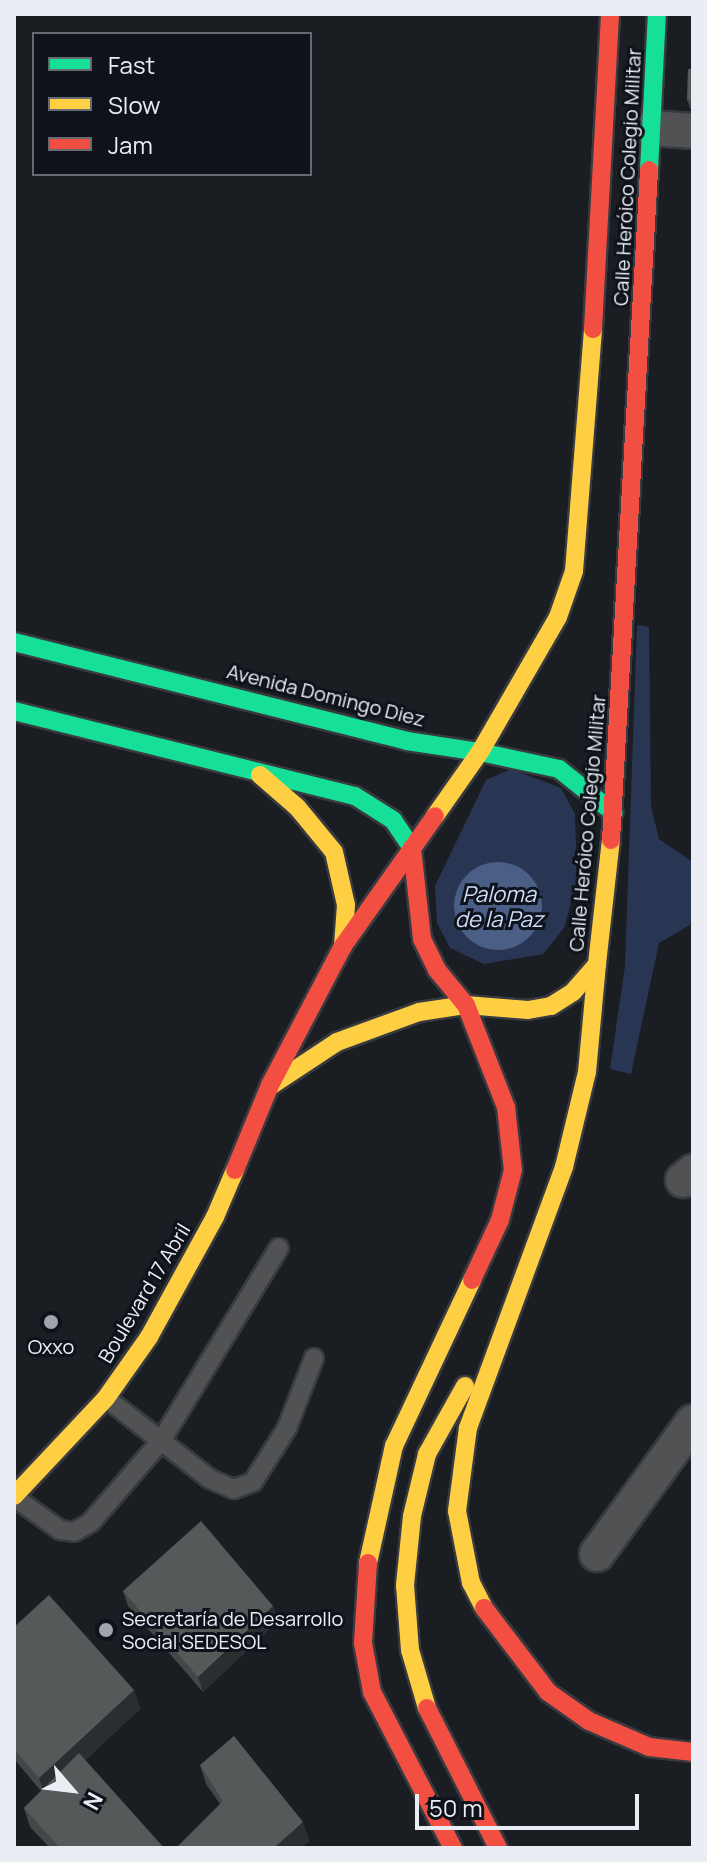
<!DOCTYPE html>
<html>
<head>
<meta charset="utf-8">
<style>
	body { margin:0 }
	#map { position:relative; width:707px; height:1862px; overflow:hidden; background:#1a1d22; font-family:Manrope,sans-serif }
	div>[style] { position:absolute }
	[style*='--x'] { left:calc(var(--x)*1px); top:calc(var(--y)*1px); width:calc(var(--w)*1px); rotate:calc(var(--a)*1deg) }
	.green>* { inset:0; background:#293653 }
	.water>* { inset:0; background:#4a5e86 }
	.round { border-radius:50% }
	.roads { filter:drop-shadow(2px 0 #383a3f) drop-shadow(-2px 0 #383a3f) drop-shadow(0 2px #383a3f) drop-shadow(0 -2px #383a3f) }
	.lane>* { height:18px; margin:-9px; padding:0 9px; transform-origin:9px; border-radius:9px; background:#505254 }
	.street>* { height:34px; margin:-17px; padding:0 17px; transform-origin:17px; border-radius:17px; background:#505254 }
	.fast>* { height:18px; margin:-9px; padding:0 9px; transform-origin:9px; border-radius:9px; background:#16e098 }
	.slow>* { height:18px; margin:-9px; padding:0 9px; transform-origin:9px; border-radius:9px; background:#ffcf43 }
	.jam>* { height:18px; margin:-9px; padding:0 9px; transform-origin:9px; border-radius:9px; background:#f24e42 }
	.wall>* { inset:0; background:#434747 }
	.shaded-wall>* { inset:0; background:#2b2e30 }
	.building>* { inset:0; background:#55595a }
	.dots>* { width:22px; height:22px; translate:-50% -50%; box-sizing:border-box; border:4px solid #0e131b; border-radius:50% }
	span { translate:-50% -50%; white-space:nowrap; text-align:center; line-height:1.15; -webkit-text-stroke:6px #0e131b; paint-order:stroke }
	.street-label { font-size:20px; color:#eaeef4 }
	.poi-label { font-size:20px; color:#eaeef4 }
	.left { translate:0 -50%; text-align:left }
	.water-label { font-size:22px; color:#cedcf8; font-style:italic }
	.frame { position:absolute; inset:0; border:16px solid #eaeef4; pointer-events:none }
	.legend { position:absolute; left:32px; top:32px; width:280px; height:144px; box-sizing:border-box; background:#0e131b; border:2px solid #666b72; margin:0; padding:10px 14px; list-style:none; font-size:24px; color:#eaeef4 }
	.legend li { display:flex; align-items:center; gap:16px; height:40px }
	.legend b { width:40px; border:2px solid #666b72 }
	.north { position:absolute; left:32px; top:1750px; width:80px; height:80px; -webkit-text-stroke:6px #0e131b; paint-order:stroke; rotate:118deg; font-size:22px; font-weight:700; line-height:32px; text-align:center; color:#eaeef4 }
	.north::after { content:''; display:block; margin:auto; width:28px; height:36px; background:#eaeef4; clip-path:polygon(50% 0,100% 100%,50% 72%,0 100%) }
	.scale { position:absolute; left:415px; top:1794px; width:224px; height:36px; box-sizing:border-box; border:4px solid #eaeef4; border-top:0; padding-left:10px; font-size:24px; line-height:28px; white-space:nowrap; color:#eaeef4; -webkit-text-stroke:6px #0e131b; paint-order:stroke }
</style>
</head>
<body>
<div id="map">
	<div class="green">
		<div style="clip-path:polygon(637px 625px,649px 627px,651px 806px,659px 839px,693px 862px,693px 911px,690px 925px,659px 943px,631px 1074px,610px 1069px,625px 966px)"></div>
		<div style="clip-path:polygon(511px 769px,561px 788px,575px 814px,577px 880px,564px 928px,543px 954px,484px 964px,450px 948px,437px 923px,435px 886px,486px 780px)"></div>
	</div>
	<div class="water">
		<div class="round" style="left:454px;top:862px;width:88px;height:88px"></div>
	</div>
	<div class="roads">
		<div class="lane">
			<div style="--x:106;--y:1398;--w:132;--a:37.9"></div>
			<div style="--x:210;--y:1479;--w:26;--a:23"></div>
			<div style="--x:234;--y:1489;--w:20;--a:-20"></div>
			<div style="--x:253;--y:1482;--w:64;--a:-57.8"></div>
			<div style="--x:287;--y:1428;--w:75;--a:-68.9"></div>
			<div style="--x:14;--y:1497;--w:57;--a:35.7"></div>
			<div style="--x:60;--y:1530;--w:14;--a:8"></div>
			<div style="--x:74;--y:1532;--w:20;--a:-30"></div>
			<div style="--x:91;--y:1522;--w:107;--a:-49.2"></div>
			<div style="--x:161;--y:1441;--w:226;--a:-58.6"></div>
		</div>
		<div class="street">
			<div style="--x:651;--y:128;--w:42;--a:4.1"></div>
			<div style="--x:683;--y:1180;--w:13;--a:-39"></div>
			<div style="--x:597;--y:1554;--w:163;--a:-54"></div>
		</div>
		<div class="fast">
			<div style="--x:649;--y:170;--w:156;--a:-87.1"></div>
			<div style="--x:14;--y:642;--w:405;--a:14.1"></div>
			<div style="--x:407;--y:741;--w:74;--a:8.6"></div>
			<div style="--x:14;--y:711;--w:351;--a:14"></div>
			<div style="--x:355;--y:796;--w:45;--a:32.3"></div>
			<div style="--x:393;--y:820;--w:34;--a:56"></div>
			<div style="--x:480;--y:752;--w:81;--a:12.1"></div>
			<div style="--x:559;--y:769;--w:70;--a:38.7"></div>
		</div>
		<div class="slow">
			<div style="--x:260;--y:775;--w:49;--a:40.9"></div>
			<div style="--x:297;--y:807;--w:58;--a:50.6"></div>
			<div style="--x:334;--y:852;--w:54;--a:77.2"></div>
			<div style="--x:346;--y:905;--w:41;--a:94.2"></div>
			<div style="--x:435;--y:816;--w:78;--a:-54.9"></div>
			<div style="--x:480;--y:752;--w:156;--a:-60"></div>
			<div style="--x:558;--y:617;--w:49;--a:-70.8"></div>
			<div style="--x:574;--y:571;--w:243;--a:-85.5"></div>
			<div style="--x:272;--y:1085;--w:78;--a:-33.5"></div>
			<div style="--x:337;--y:1042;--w:87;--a:-20.1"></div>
			<div style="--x:419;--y:1012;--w:48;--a:-8.5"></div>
			<div style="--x:466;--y:1005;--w:62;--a:4.6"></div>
			<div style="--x:528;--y:1010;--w:23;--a:-10"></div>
			<div style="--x:551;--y:1006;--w:26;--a:-32"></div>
			<div style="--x:573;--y:992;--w:37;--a:-49"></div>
			<div style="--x:597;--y:964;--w:125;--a:-83.6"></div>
			<div style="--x:14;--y:1496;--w:134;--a:-46.8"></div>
			<div style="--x:106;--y:1398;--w:75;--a:-54.8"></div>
			<div style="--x:149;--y:1337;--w:137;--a:-61.2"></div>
			<div style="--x:215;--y:1217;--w:51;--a:-66.9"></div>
			<div style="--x:368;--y:1563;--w:120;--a:-77.5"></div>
			<div style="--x:394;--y:1446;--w:183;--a:-64.8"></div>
			<div style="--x:484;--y:1608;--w:28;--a:-117"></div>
			<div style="--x:471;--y:1583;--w:73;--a:-101"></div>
			<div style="--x:457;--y:1511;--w:84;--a:-82.5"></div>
			<div style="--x:468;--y:1428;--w:278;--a:-69.8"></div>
			<div style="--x:564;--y:1167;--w:98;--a:-76.4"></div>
			<div style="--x:587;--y:1072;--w:108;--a:-84.7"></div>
			<div style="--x:427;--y:1708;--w:60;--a:-106.3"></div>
			<div style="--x:410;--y:1650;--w:65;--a:-94.4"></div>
			<div style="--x:405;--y:1585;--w:69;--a:-84.2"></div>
			<div style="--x:412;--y:1516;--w:64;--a:-76.4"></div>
			<div style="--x:427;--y:1454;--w:78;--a:-60.8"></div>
		</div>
		<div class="jam">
			<div style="--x:593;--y:329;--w:315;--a:-86.9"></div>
			<div style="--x:611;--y:840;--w:671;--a:-86.75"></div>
			<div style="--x:412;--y:848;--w:92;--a:83.7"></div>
			<div style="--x:422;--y:939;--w:34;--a:64"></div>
			<div style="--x:437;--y:970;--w:45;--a:50.4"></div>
			<div style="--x:466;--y:1005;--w:110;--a:68.6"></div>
			<div style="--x:506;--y:1107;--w:63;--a:83.7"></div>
			<div style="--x:513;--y:1170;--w:52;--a:104.6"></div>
			<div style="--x:500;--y:1220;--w:66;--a:115"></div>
			<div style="--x:235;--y:1170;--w:92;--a:-67.6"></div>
			<div style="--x:270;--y:1085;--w:157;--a:-62.3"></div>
			<div style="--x:343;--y:946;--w:159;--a:-54.7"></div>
			<div style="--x:368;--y:1563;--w:80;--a:93.6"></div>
			<div style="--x:363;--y:1643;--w:50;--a:79.6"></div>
			<div style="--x:372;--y:1692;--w:176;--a:62.6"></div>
			<div style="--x:484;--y:1608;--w:106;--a:52.7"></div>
			<div style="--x:548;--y:1692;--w:50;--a:35.3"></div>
			<div style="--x:589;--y:1721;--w:65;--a:23.4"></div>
			<div style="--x:649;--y:1747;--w:44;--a:6.5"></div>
			<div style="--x:427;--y:1708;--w:157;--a:63.1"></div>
		</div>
	</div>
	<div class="wall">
		<div style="clip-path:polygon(693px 69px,693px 115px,687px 100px)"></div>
		<div style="clip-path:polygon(123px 1591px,273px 1606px,278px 1621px,203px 1692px,128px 1606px)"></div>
		<div style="clip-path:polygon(14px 1627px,134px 1690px,140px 1709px,85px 1760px,164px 1848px,50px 1848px,30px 1827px,24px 1808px,41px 1791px,14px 1759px)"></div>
		<div style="clip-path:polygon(200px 1765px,310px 1841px,220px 1804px,206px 1784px)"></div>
	</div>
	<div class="shaded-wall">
		<div style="clip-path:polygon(273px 1606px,278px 1621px,203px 1692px,198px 1677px)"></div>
		<div style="clip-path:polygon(134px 1690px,140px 1709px,45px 1796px,39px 1778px)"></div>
		<div style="clip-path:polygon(303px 1822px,310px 1841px,301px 1848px,274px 1848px)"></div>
	</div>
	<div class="building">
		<div style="clip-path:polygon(688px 69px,693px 69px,693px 100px,687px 100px)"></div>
		<div style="clip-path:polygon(201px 1521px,273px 1606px,198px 1677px,123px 1591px)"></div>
		<div style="clip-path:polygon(49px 1595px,134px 1690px,39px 1778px,14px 1749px,14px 1627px)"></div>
		<div style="clip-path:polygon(234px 1736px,303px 1822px,274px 1848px,176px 1848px,223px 1801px,200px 1765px)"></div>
		<div style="clip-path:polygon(79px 1753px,164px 1848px,60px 1848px,24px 1808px)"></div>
	</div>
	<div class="dots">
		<div style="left:51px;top:1322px;background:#a1a5aa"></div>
		<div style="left:106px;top:1630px;background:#a1a5aa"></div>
	</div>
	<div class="street-label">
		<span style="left:627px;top:177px;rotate:-87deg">Calle Heróico Colegio Militar</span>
		<span style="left:326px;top:695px;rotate:14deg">Avenida Domingo Diez</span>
		<span style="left:587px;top:823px;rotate:-85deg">Calle Heróico Colegio Militar</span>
		<span style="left:144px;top:1293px;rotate:-59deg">Boulevard 17 Abril</span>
	</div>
	<div class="poi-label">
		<span style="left:51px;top:1346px">Oxxo</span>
		<span class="left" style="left:122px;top:1630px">Secretaría de Desarrollo<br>Social SEDESOL</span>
	</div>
	<div class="water-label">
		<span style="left:499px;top:907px">Paloma<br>de la Paz</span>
	</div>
	<div class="frame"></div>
	<ul class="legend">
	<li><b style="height:10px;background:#16e098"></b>Fast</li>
	<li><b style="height:10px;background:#ffcf43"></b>Slow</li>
	<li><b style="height:10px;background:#f24e42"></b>Jam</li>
	</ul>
	<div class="north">N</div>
	<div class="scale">50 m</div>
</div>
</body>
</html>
